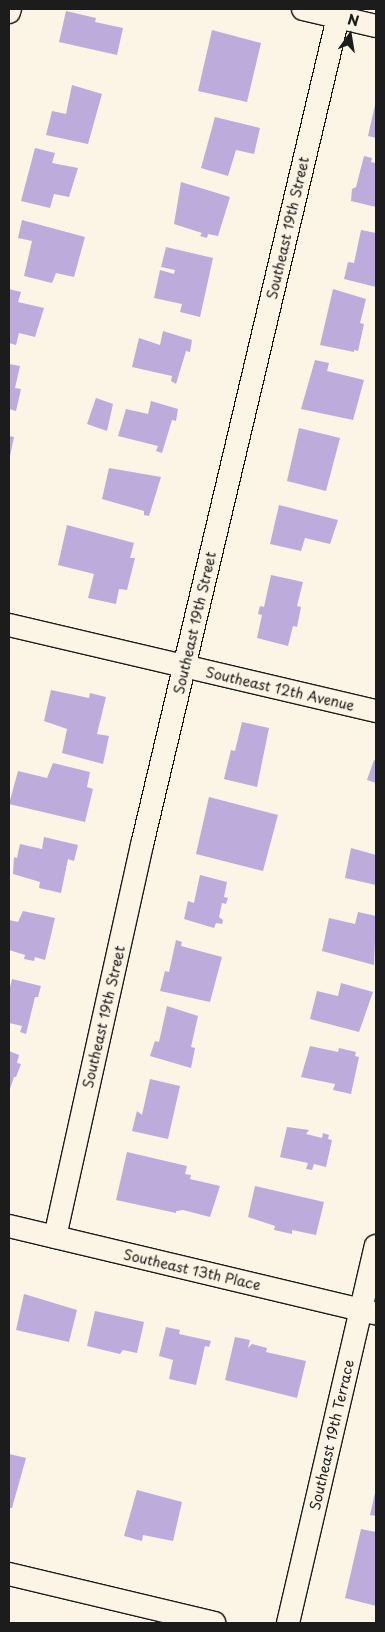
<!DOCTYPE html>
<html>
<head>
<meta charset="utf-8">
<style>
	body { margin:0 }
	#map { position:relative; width:385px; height:1632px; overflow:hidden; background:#fcf5e5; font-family:"Playpen Sans",sans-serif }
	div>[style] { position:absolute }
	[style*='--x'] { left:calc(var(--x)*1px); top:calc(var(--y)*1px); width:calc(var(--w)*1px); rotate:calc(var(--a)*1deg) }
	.building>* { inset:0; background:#bdabdb }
	.roads { filter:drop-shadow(1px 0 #1c1c1c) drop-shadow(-1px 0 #1c1c1c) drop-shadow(0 1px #1c1c1c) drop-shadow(0 -1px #1c1c1c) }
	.minor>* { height:22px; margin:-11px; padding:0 11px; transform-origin:11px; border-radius:11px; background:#fcf5e5 }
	span { translate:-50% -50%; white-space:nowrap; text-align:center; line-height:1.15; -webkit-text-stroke:4px #fcf5e5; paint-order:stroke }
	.street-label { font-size:14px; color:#1c1c1c }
	.frame { position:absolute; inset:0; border:10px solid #1c1c1c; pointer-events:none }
	.north { position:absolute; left:325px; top:10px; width:50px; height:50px; -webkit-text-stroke:4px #fcf5e5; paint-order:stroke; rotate:13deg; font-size:14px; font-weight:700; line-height:20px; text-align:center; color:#1c1c1c }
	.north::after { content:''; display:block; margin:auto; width:18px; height:22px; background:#1c1c1c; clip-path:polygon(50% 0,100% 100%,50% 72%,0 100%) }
</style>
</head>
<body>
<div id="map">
	<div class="building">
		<div style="clip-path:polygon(66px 11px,96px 18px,95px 22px,123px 28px,117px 55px,59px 42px)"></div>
		<div style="clip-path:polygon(212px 30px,261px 43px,247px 102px,198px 91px)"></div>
		<div style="clip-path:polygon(72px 85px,102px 94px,88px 144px,46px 135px,52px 111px,66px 114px)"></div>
		<div style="clip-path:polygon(375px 105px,376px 105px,376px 138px,368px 136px)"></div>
		<div style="clip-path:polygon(215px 117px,260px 128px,254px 154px,236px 150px,228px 176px,201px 168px)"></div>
		<div style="clip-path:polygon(35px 148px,55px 153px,52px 163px,78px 168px,69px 197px,54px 194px,50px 208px,21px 201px)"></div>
		<div style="clip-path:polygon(364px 156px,372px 158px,371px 162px,376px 163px,376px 207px,351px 201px,352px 189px,356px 187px)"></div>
		<div style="clip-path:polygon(181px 182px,230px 197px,218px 236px,208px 234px,207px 238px,200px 236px,202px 233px,174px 224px)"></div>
		<div style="clip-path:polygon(22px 220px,85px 237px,74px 277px,56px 273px,52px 283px,24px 276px,32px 241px,18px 238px)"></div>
		<div style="clip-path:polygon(361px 230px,376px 233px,376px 287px,344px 279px,348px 262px,354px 263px)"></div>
		<div style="clip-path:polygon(166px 247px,213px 258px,200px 317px,180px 312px,182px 304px,154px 298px,160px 270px,174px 274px,175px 270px,161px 267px)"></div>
		<div style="clip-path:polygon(9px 289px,21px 292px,18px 302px,44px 308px,35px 337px,19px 333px,16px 345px,9px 343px)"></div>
		<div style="clip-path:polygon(333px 289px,366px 299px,360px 323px,364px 324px,358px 351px,354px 350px,354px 352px,320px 345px)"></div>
		<div style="clip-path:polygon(163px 331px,192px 340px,190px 352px,186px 351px,176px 384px,171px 381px,172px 376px,132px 367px,139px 338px,160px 345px)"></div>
		<div style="clip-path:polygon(315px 360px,329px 363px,327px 371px,364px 380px,353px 420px,301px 409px)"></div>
		<div style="clip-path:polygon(9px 364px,20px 366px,15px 388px,21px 389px,16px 411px,9px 409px)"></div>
		<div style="clip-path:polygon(96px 398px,113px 404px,107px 431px,87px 424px)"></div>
		<div style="clip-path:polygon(151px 401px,178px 409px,176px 421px,172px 420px,162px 453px,156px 451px,158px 446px,118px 436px,126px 409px,148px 414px)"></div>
		<div style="clip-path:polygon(299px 428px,340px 438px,326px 491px,287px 481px)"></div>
		<div style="clip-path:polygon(9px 436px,14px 437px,10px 456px,9px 456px)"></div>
		<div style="clip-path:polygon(109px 468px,161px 477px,149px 516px,144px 515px,144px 511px,102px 499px)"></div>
		<div style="clip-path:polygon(279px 505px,338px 520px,330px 544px,305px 538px,301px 551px,270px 544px)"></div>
		<div style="clip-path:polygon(67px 525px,134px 543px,130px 558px,135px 558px,127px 590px,119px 589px,116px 604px,88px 598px,94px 574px,58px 565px)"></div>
		<div style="clip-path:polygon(271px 575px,303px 582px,297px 606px,301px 607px,297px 627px,293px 626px,288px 646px,257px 638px,262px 615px,258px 614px,260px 606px,264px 607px)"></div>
		<div style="clip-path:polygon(51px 690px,89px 698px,90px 693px,106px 697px,97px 734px,109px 736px,103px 764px,62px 753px,67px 729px,44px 721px)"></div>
		<div style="clip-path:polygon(242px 722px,269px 728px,257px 787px,224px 779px,231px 750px,235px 751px)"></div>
		<div style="clip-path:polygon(374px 760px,376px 761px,376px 783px,367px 780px)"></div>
		<div style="clip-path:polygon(53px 763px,90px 772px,87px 787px,93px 789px,85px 822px,9px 804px,18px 771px,47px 778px)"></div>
		<div style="clip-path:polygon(209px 797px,278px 815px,263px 871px,196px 854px)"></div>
		<div style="clip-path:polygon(44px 837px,78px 845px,74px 861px,68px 859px,61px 893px,39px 888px,40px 882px,13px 874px,14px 857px,17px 858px,20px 844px,42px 849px)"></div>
		<div style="clip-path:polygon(351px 848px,376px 855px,376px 885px,345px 878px)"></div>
		<div style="clip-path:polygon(200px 875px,227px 882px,224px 897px,228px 898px,226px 904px,222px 903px,219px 917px,223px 920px,222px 924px,216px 923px,214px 928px,184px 919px,188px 901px,194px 903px)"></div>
		<div style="clip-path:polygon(23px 911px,55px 918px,45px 960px,35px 957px,34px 961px,24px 959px,25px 955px,9px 950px,9px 920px,18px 922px)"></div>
		<div style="clip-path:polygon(358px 912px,376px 916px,374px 965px,322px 951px,329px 918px,355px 924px)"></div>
		<div style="clip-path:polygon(176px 940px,182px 942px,181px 946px,222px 957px,210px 1002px,160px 991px,165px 971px,169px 972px)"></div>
		<div style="clip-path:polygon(12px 979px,41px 986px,38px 997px,35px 997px,26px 1034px,20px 1032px,22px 1026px,9px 1023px,9px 991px)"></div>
		<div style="clip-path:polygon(341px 983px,373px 992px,359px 1032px,310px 1019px,317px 991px,338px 996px)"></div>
		<div style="clip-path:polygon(167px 1006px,198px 1016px,191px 1047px,195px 1048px,191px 1068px,150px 1056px,155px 1041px,159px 1042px)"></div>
		<div style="clip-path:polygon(310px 1046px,338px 1052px,339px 1048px,356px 1052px,355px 1056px,359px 1057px,351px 1094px,333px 1090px,335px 1084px,301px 1077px)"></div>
		<div style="clip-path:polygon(9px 1051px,19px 1055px,17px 1063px,21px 1064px,16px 1077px,14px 1077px,9px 1092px)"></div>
		<div style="clip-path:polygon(150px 1079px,180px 1086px,168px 1139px,132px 1131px,137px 1111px,142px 1115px)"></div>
		<div style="clip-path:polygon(287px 1127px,309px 1130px,306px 1134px,322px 1138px,323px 1133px,329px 1135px,328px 1139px,332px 1140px,326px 1167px,314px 1164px,312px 1170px,306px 1169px,308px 1163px,280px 1157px)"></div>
		<div style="clip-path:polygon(127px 1152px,187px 1166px,185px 1174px,191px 1175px,190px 1179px,220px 1186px,210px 1217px,183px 1210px,176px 1211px,176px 1213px,116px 1200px)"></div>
		<div style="clip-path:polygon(255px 1186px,324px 1202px,316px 1235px,292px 1230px,292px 1234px,274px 1230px,275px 1226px,248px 1217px)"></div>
		<div style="clip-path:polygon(24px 1294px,77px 1310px,69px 1342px,16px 1330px)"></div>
		<div style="clip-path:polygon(95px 1311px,144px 1322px,137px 1353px,123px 1350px,120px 1354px,87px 1346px)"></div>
		<div style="clip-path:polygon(166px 1327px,180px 1330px,179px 1334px,211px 1341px,209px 1347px,205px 1346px,196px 1385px,169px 1379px,173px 1360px,159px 1356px)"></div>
		<div style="clip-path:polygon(235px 1337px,250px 1340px,248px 1348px,252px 1344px,267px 1348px,266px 1352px,306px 1361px,297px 1398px,225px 1380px)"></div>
		<div style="clip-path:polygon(9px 1454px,26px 1458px,12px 1508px,9px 1508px)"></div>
		<div style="clip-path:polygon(137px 1490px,182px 1502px,173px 1541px,143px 1535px,142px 1541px,124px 1536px)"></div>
		<div style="clip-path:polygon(375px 1493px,376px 1493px,376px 1516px,370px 1515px)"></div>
		<div style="clip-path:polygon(361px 1529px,376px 1532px,376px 1606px,345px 1598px)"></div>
	</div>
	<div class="roads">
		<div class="minor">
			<div style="--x:303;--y:9;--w:75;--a:13.1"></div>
			<div style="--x:9;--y:12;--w:3;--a:-72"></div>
			<div style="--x:9;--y:625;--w:377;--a:13.2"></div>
			<div style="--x:9;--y:1226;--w:376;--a:13.4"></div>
			<div style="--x:55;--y:1237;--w:402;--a:-77.5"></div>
			<div style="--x:142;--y:845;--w:859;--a:-76.68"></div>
			<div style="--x:9;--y:1574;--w:211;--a:13.4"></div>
			<div style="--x:288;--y:1623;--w:387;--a:-76.9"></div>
		</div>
	</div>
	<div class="street-label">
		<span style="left:288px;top:228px;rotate:-77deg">Southeast 19th Street</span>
		<span style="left:195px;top:623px;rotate:-77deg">Southeast 19th Street</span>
		<span style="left:280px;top:689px;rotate:13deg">Southeast 12th Avenue</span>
		<span style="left:104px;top:1017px;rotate:-77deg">Southeast 19th Street</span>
		<span style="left:192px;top:1270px;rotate:13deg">Southeast 13th Place</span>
		<span style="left:332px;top:1435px;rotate:-77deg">Southeast 19th Terrace</span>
	</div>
	<div class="frame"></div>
	<div class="north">N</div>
</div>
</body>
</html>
